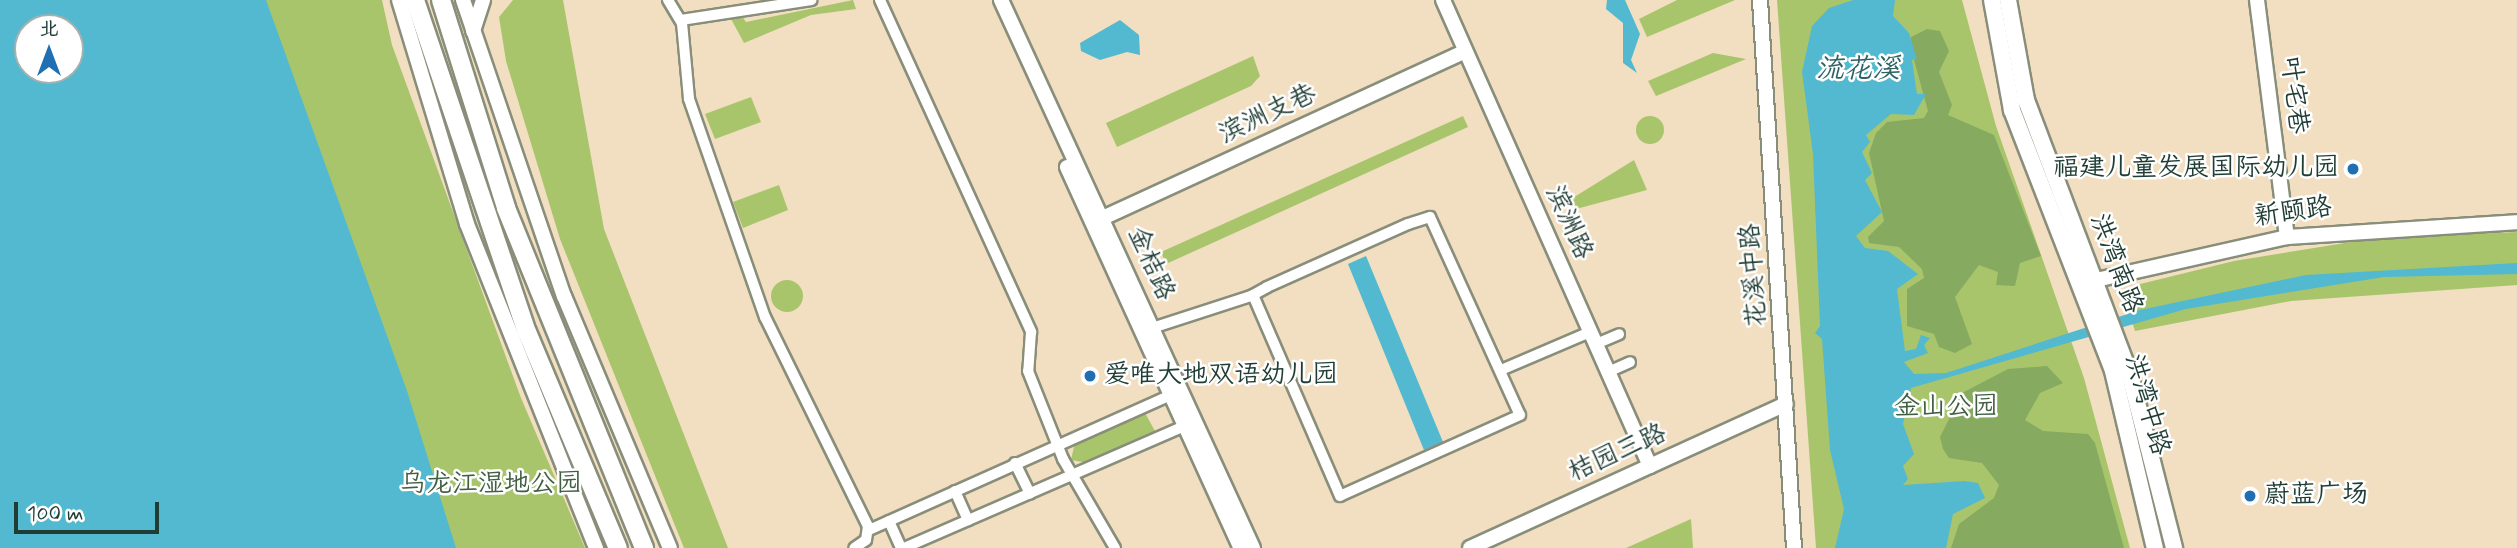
<!DOCTYPE html>
<html>
<head>
<meta charset="utf-8">
<style>
	body { margin:0 }
	#map { position:relative; width:2517px; height:548px; overflow:hidden; background:#f2dec0; font-family:Mynerve,"LXGW WenKai TC",sans-serif }
	div>[style] { position:absolute }
	[style*='--x'] { left:calc(var(--x)*1px); top:calc(var(--y)*1px); width:calc(var(--w)*1px); rotate:calc(var(--a)*1deg) }
	.green>* { inset:0; background:#a8c56c }
	.round { border-radius:50% }
	.forest>* { inset:0; background:#86aa60 }
	.water>* { inset:0; background:#52b9d0 }
	.roads { filter:drop-shadow(2px 0 #888e7a) drop-shadow(-2px 0 #888e7a) drop-shadow(0 2px #888e7a) drop-shadow(0 -2px #888e7a) }
	.street>* { height:10px; margin:-5px; padding:0 5px; transform-origin:5px; border-radius:5px; background:#fff }
	.secondary>* { height:14px; margin:-7px; padding:0 7px; transform-origin:7px; border-radius:7px; background:#fff }
	.primary>* { height:16px; margin:-8px; padding:0 8px; transform-origin:8px; border-radius:8px; background:#fff }
	.highway>* { height:18px; margin:-9px; padding:0 9px; transform-origin:9px; border-radius:9px; background:#fff }
	.dots>* { width:19px; height:19px; translate:-50% -50%; box-sizing:border-box; border:4px solid #fff; border-radius:50% }
	span { translate:-50% -50%; white-space:nowrap; text-align:center; line-height:1.15; -webkit-text-stroke:5px #fff; paint-order:stroke }
	.street-label { font-size:26px; color:#1f3d34 }
	.poi-label { font-size:26px; color:#1f3d34 }
	.right { translate:-100% -50%; text-align:right }
	.left { translate:0 -50%; text-align:left }
	.park-label { font-size:26px; color:#415f42 }
	.water-label { font-size:28px; color:#2e6263; font-style:italic }
	.north { position:absolute; left:14px; top:14px; width:70px; height:70px; box-sizing:border-box; background:#fff; border:2px solid #a5b1ae; border-radius:50%; rotate:0deg; font-size:19px; font-weight:700; line-height:28px; text-align:center; color:#1f3d34 }
	.north::after { content:''; display:block; margin:auto; width:24px; height:32px; background:#1f6fb2; clip-path:polygon(50% 0,100% 100%,50% 72%,0 100%) }
	.scale { position:absolute; left:14px; top:502px; width:145px; height:32px; box-sizing:border-box; border:4px solid #1f3d34; border-top:0; padding-left:9px; font-size:21px; line-height:24px; white-space:nowrap; color:#1f3d34; -webkit-text-stroke:5px #fff; paint-order:stroke }
</style>
</head>
<body>
<div id="map">
	<div class="green">
		<div style="clip-path:polygon(257px 0,382px 0,392px 45px,521px 398px,585px 548px,446px 548px)"></div>
		<div style="clip-path:polygon(513px 0,563px 0,604px 229px,728px 548px,684px 548px,560px 239px,506px 61px,499px 17px)"></div>
		<div style="clip-path:polygon(853px 0,856px 9px,811px 15px,744px 43px,730px 17px,741px 15px,746px 22px)"></div>
		<div style="clip-path:polygon(1677px 0,1735px 0,1647px 37px,1639px 19px)"></div>
		<div style="clip-path:polygon(1777px 0,1962px 0,1996px 126px,2084px 378px,2130px 548px,1816px 548px)"></div>
		<div style="clip-path:polygon(1713px 53px,1746px 59px,1656px 96px,1648px 81px)"></div>
		<div style="clip-path:polygon(1253px 56px,1260px 76px,1251px 86px,1117px 147px,1106px 123px)"></div>
		<div style="clip-path:polygon(751px 97px,761px 122px,715px 139px,705px 114px)"></div>
		<div class="round" style="left:1636px;top:116px;width:28px;height:28px"></div>
		<div style="clip-path:polygon(1463px 116px,1468px 127px,1166px 264px,1161px 252px)"></div>
		<div style="clip-path:polygon(1634px 160px,1647px 190px,1576px 209px,1571px 199px)"></div>
		<div style="clip-path:polygon(779px 185px,788px 210px,743px 228px,733px 202px)"></div>
		<div style="clip-path:polygon(2517px 232px,2517px 285px,2291px 301px,2135px 331px,2125px 299px,2132px 286px,2234px 261px,2376px 238px)"></div>
		<div class="round" style="left:771px;top:280px;width:32px;height:32px"></div>
		<div style="clip-path:polygon(1144px 411px,1156px 433px,1088px 463px,1071px 460px,1075px 442px)"></div>
		<div style="clip-path:polygon(1691px 519px,1693px 548px,1626px 548px)"></div>
	</div>
	<div class="forest">
		<div style="clip-path:polygon(1927px 29px,1940px 31px,1949px 51px,1939px 72px,1952px 105px,1948px 115px,1994px 135px,2041px 256px,2020px 263px,2015px 286px,1996px 285px,1998px 272px,1979px 265px,1955px 297px,1972px 344px,1955px 353px,1939px 347px,1934px 334px,1907px 326px,1907px 289px,1924px 278px,1922px 269px,1899px 247px,1869px 243px,1868px 237px,1884px 221px,1869px 153px,1876px 133px,1887px 122px,1924px 118px,1928px 111px,1911px 49px,1911px 37px)"></div>
		<div style="clip-path:polygon(2047px 366px,2063px 383px,2040px 393px,2025px 420px,2043px 431px,2088px 434px,2095px 443px,2124px 548px,1951px 548px,1959px 524px,1994px 498px,1999px 485px,1982px 463px,1949px 458px,1943px 449px,1940px 437px,1962px 393px,2008px 369px)"></div>
	</div>
	<div class="water">
		<div style="clip-path:polygon(evenodd,0 0,266px 0,407px 391px,456px 548px,0 548px,0 0,28px 28px,70px 28px,70px 70px,28px 70px,28px 28px)"></div>
		<div style="clip-path:polygon(1607px 0,1625px 0,1640px 34px,1631px 60px,1637px 73px,1623px 63px,1623px 23px,1606px 9px)"></div>
		<div style="clip-path:polygon(1853px 0,1895px 0,1893px 16px,1909px 33px,1917px 60px,1912px 60px,1917px 94px,1926px 94px,1914px 115px,1891px 114px,1866px 135px,1870px 142px,1862px 152px,1872px 173px,1865px 180px,1882px 212px,1856px 236px,1865px 248px,1888px 251px,1918px 274px,1897px 289px,1905px 351px,1916px 349px,1921px 335px,1930px 338px,1924px 345px,1928px 353px,1904px 362px,1914px 374px,1946px 373px,2140px 310px,2306px 275px,2517px 263px,2517px 274px,2384px 277px,2186px 309px,1911px 388px,1903px 424px,1914px 454px,1903px 466px,1908px 479px,1903px 485px,1964px 481px,1978px 483px,1985px 498px,1953px 514px,1946px 548px,1835px 548px,1844px 509px,1830px 450px,1822px 339px,1815px 333px,1820px 326px,1813px 154px,1802px 72px,1812px 26px,1829px 8px)"></div>
		<div style="clip-path:polygon(1120px 20px,1139px 35px,1140px 55px,1127px 52px,1100px 60px,1081px 51px,1080px 43px)"></div>
		<div style="clip-path:polygon(1366px 256px,1443px 442px,1424px 450px,1348px 264px)"></div>
	</div>
	<div class="roads">
		<div class="street">
			<div style="--x:668;--y:0;--w:27;--a:59"></div>
			<div style="--x:682;--y:23;--w:76;--a:84.7"></div>
			<div style="--x:689;--y:99;--w:231;--a:70.8"></div>
			<div style="--x:765;--y:317;--w:233;--a:63.8"></div>
			<div style="--x:868;--y:526;--w:14;--a:98"></div>
			<div style="--x:866;--y:540;--w:14;--a:146"></div>
			<div style="--x:880;--y:0;--w:365;--a:65.5"></div>
			<div style="--x:1031;--y:332;--w:39;--a:94"></div>
			<div style="--x:1028;--y:371;--w:95;--a:68.3"></div>
			<div style="--x:1063;--y:459;--w:103;--a:59.7"></div>
			<div style="--x:681;--y:20;--w:132;--a:-8.7"></div>
			<div style="--x:1149;--y:329;--w:107;--a:-17.9"></div>
			<div style="--x:1251;--y:296;--w:18;--a:-29"></div>
			<div style="--x:1267;--y:287;--w:154;--a:-24.1"></div>
			<div style="--x:1408;--y:224;--w:23;--a:-18"></div>
			<div style="--x:1430;--y:217;--w:217;--a:65.6"></div>
			<div style="--x:1520;--y:415;--w:197;--a:155.8"></div>
			<div style="--x:1340;--y:496;--w:219;--a:-113.4"></div>
			<div style="--x:1596;--y:344;--w:25;--a:-23"></div>
			<div style="--x:1501;--y:370;--w:97;--a:-23.1"></div>
			<div style="--x:1608;--y:372;--w:24;--a:-24"></div>
			<div style="--x:1015;--y:463;--w:34;--a:64"></div>
			<div style="--x:955;--y:491;--w:32;--a:66"></div>
			<div style="--x:889;--y:521;--w:30;--a:66"></div>
			<div style="--x:869;--y:530;--w:338;--a:-24.1"></div>
			<div style="--x:904;--y:548;--w:313;--a:-23.5"></div>
		</div>
		<div class="secondary">
			<div style="--x:399;--y:0;--w:234;--a:73.1"></div>
			<div style="--x:467;--y:224;--w:349;--a:68.3"></div>
			<div style="--x:463;--y:0;--w:313;--a:71.2"></div>
			<div style="--x:564;--y:296;--w:273;--a:67.2"></div>
			<div style="--x:1001;--y:0;--w:603;--a:65.3"></div>
			<div style="--x:1443;--y:0;--w:510;--a:66.05"></div>
			<div style="--x:1760;--y:0;--w:549;--a:86.45"></div>
			<div style="--x:2257;--y:0;--w:239;--a:82.8"></div>
			<div style="--x:473;--y:31;--w:33;--a:-72"></div>
			<div style="--x:1067;--y:167;--w:419;--a:65.5"></div>
			<div style="--x:1094;--y:222;--w:407;--a:-24.7"></div>
			<div style="--x:2083;--y:283;--w:209;--a:-12.7"></div>
			<div style="--x:2287;--y:237;--w:230;--a:-3.7"></div>
			<div style="--x:1470;--y:548;--w:347;--a:-24.5"></div>
		</div>
		<div class="primary">
			<div style="--x:1992;--y:0;--w:112;--a:79.7"></div>
			<div style="--x:2012;--y:110;--w:280;--a:68.8"></div>
			<div style="--x:2113;--y:371;--w:182;--a:76.7"></div>
			<div style="--x:2008;--y:0;--w:102;--a:79.8"></div>
			<div style="--x:2026;--y:100;--w:294;--a:69.3"></div>
			<div style="--x:2130;--y:375;--w:179;--a:75.7"></div>
		</div>
		<div class="highway">
			<div style="--x:415;--y:0;--w:350;--a:71.4"></div>
			<div style="--x:527;--y:332;--w:234;--a:67.2"></div>
			<div style="--x:441;--y:0;--w:218;--a:72.6"></div>
			<div style="--x:506;--y:208;--w:367;--a:67.9"></div>
		</div>
	</div>
	<div class="dots">
		<div style="left:2353px;top:169px;background:#1f6fb2"></div>
		<div style="left:1090px;top:376px;background:#1f6fb2"></div>
		<div style="left:2250px;top:496px;background:#1f6fb2"></div>
	</div>
	<div class="street-label">
		<span style="left:2293px;top:95px;rotate:83deg">叶宅巷</span>
		<span style="left:1268px;top:115px;rotate:-25deg">滨洲支巷</span>
		<span style="left:2293px;top:213px;rotate:-8deg">新颐路</span>
		<span style="left:1568px;top:223px;rotate:66deg">滨洲路</span>
		<span style="left:1150px;top:264px;rotate:66deg">金桔路</span>
		<span style="left:2115px;top:264px;rotate:69deg">洪湾南路</span>
		<span style="left:1755px;top:275px;rotate:-94deg">花溪中路</span>
		<span style="left:2146px;top:405px;rotate:74deg">洪湾中路</span>
		<span style="left:1618px;top:454px;rotate:-24deg">桔园三路</span>
	</div>
	<div class="poi-label">
		<span class="right" style="left:2339px;top:169px">福建儿童发展国际幼儿园</span>
		<span class="left" style="left:1104px;top:376px">爱唯大地双语幼儿园</span>
		<span class="left" style="left:2264px;top:496px">蔚蓝广场</span>
	</div>
	<div class="park-label">
		<span style="left:1946px;top:408px">金山公园</span>
		<span style="left:491px;top:485px">乌龙江湿地公园</span>
	</div>
	<div class="water-label">
		<span style="left:1858px;top:70px">流花溪</span>
	</div>
	<div class="north">北</div>
	<div class="scale">100 m</div>
</div>
</body>
</html>
